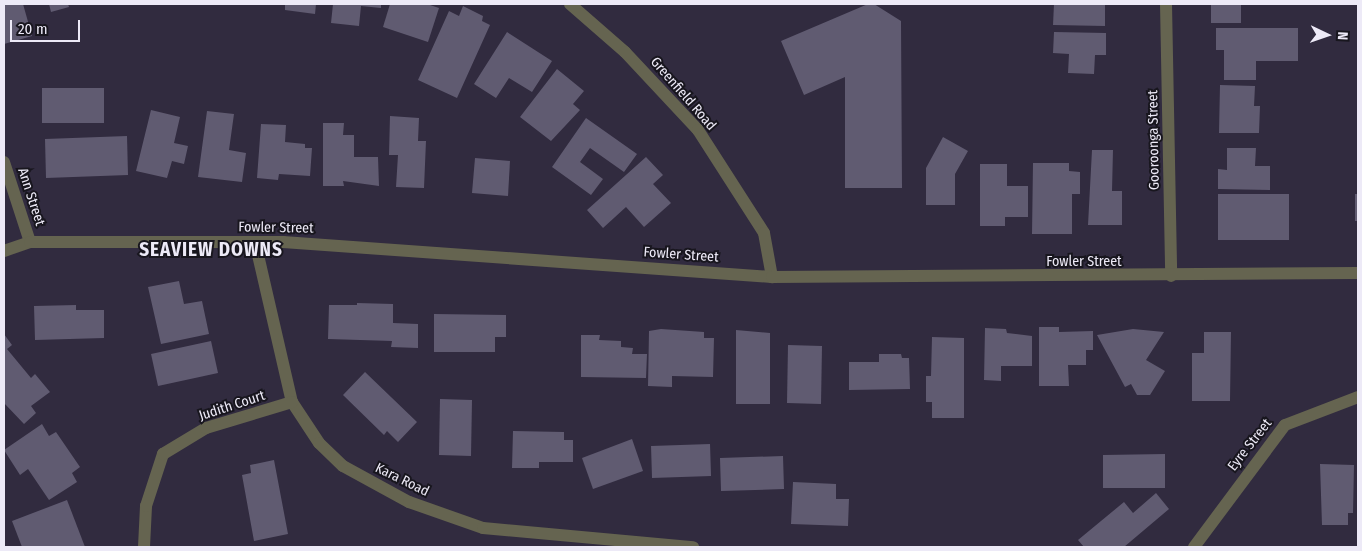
<!DOCTYPE html>
<html>
<head>
<meta charset="utf-8">
<style>
	body { margin:0 }
	#map { position:relative; width:1362px; height:551px; overflow:hidden; background:#312b3f; font-family:"Fira Sans Condensed",sans-serif }
	div>[style] { position:absolute }
	[style*='--x'] { left:calc(var(--x)*1px); top:calc(var(--y)*1px); width:calc(var(--w)*1px); rotate:calc(var(--a)*1deg) }
	.building>* { inset:0; background:#605b71 }
	.street>* { height:12px; margin:-6px; padding:0 6px; transform-origin:6px; border-radius:6px; background:#656450 }
	span { translate:-50% -50%; white-space:nowrap; text-align:center; line-height:1.15; -webkit-text-stroke:4px #18161e; paint-order:stroke }
	.street-label { font-size:14px; color:#edeaf7 }
	.district-label { font-size:19px; color:#edeaf7; font-weight:700; letter-spacing:1px }
	.frame { position:absolute; inset:0; border:5px solid #edeaf7; pointer-events:none }
	.north { position:absolute; left:1302px; top:10px; width:50px; height:50px; -webkit-text-stroke:4px #18161e; paint-order:stroke; rotate:93deg; font-size:14px; font-weight:700; line-height:20px; text-align:center; color:#edeaf7 }
	.north::after { content:''; display:block; margin:auto; width:18px; height:22px; background:#edeaf7; clip-path:polygon(50% 0,100% 100%,50% 72%,0 100%) }
	.scale { position:absolute; left:10px; top:20px; width:70px; height:22px; box-sizing:border-box; border:2px solid #edeaf7; border-top:0; padding-left:6px; font-size:15px; line-height:18px; white-space:nowrap; color:#edeaf7; -webkit-text-stroke:4px #18161e; paint-order:stroke }
</style>
</head>
<body>
<div id="map">
	<div class="building">
		<div style="clip-path:polygon(4px 4px,23px 4px,32px 36px,4px 44px)"></div>
		<div style="clip-path:polygon(49px 4px,68px 4px,69px 7px,51px 12px)"></div>
		<div style="clip-path:polygon(285px 4px,316px 4px,315px 14px,285px 10px)"></div>
		<div style="clip-path:polygon(333px 4px,381px 4px,381px 8px,361px 6px,359px 26px,331px 23px)"></div>
		<div style="clip-path:polygon(390px 4px,427px 4px,439px 8px,428px 42px,383px 27px)"></div>
		<div style="clip-path:polygon(868px 4px,874px 4px,901px 21px,902px 188px,845px 188px,845px 77px,804px 95px,781px 41px)"></div>
		<div style="clip-path:polygon(1054px 4px,1105px 5px,1105px 26px,1053px 25px)"></div>
		<div style="clip-path:polygon(1211px 4px,1241px 4px,1241px 23px,1211px 23px)"></div>
		<div style="clip-path:polygon(463px 6px,483px 16px,482px 21px,490px 25px,457px 98px,418px 80px,449px 11px,459px 16px)"></div>
		<div style="clip-path:polygon(1216px 28px,1298px 28px,1298px 61px,1256px 61px,1256px 80px,1224px 80px,1224px 50px,1216px 50px)"></div>
		<div style="clip-path:polygon(507px 32px,552px 61px,532px 92px,509px 78px,496px 98px,474px 84px)"></div>
		<div style="clip-path:polygon(1054px 32px,1106px 33px,1106px 55px,1095px 55px,1094px 74px,1068px 73px,1069px 54px,1053px 53px)"></div>
		<div style="clip-path:polygon(557px 69px,584px 91px,573px 104px,580px 110px,551px 141px,520px 117px)"></div>
		<div style="clip-path:polygon(1220px 85px,1255px 86px,1254px 106px,1260px 106px,1259px 133px,1219px 133px)"></div>
		<div style="clip-path:polygon(42px 88px,104px 88px,104px 123px,42px 123px)"></div>
		<div style="clip-path:polygon(151px 110px,180px 117px,174px 143px,188px 146px,184px 164px,172px 161px,167px 178px,136px 171px)"></div>
		<div style="clip-path:polygon(207px 111px,234px 114px,229px 150px,246px 153px,242px 182px,198px 177px)"></div>
		<div style="clip-path:polygon(390px 116px,419px 118px,418px 141px,426px 141px,424px 188px,396px 187px,398px 155px,389px 155px)"></div>
		<div style="clip-path:polygon(586px 118px,637px 154px,624px 172px,590px 148px,580px 162px,603px 179px,591px 195px,552px 167px)"></div>
		<div style="clip-path:polygon(323px 123px,344px 123px,343px 135px,354px 135px,354px 157px,378px 157px,379px 186px,343px 181px,344px 186px,323px 186px)"></div>
		<div style="clip-path:polygon(261px 124px,286px 125px,285px 142px,305px 144px,305px 148px,312px 148px,310px 176px,279px 174px,278px 180px,257px 178px)"></div>
		<div style="clip-path:polygon(127px 136px,128px 175px,46px 178px,45px 139px)"></div>
		<div style="clip-path:polygon(943px 137px,968px 151px,955px 174px,955px 205px,926px 205px,926px 168px)"></div>
		<div style="clip-path:polygon(1227px 148px,1256px 148px,1255px 166px,1270px 166px,1270px 190px,1218px 189px,1218px 169px,1227px 170px)"></div>
		<div style="clip-path:polygon(1092px 150px,1113px 150px,1112px 191px,1122px 191px,1122px 225px,1088px 225px)"></div>
		<div style="clip-path:polygon(646px 157px,663px 175px,653px 184px,671px 203px,644px 227px,626px 207px,603px 228px,587px 210px)"></div>
		<div style="clip-path:polygon(475px 158px,510px 161px,508px 196px,472px 193px)"></div>
		<div style="clip-path:polygon(1033px 163px,1069px 163px,1069px 171px,1080px 172px,1080px 194px,1072px 194px,1072px 234px,1032px 234px)"></div>
		<div style="clip-path:polygon(980px 164px,1007px 164px,1007px 186px,1028px 186px,1028px 217px,1005px 217px,1005px 226px,980px 226px)"></div>
		<div style="clip-path:polygon(1218px 194px,1289px 194px,1289px 240px,1218px 240px)"></div>
		<div style="clip-path:polygon(1355px 194px,1358px 194px,1358px 221px,1355px 221px)"></div>
		<div style="clip-path:polygon(179px 281px,184px 304px,202px 301px,209px 334px,161px 344px,148px 287px)"></div>
		<div style="clip-path:polygon(357px 303px,393px 304px,393px 323px,418px 324px,418px 348px,391px 347px,392px 341px,328px 339px,329px 305px,357px 305px)"></div>
		<div style="clip-path:polygon(76px 305px,76px 310px,104px 310px,104px 338px,35px 340px,34px 306px)"></div>
		<div style="clip-path:polygon(434px 314px,506px 315px,506px 337px,495px 337px,495px 352px,434px 352px)"></div>
		<div style="clip-path:polygon(1039px 327px,1059px 327px,1059px 332px,1093px 331px,1093px 350px,1086px 350px,1086px 365px,1068px 365px,1069px 386px,1039px 386px)"></div>
		<div style="clip-path:polygon(985px 328px,1006px 329px,1007px 333px,1032px 336px,1032px 366px,1001px 366px,1001px 381px,984px 380px)"></div>
		<div style="clip-path:polygon(661px 329px,704px 332px,704px 338px,714px 338px,713px 377px,672px 376px,672px 387px,648px 386px,649px 331px)"></div>
		<div style="clip-path:polygon(1133px 329px,1164px 332px,1146px 360px,1165px 371px,1150px 395px,1137px 395px,1131px 384px,1125px 387px,1097px 335px)"></div>
		<div style="clip-path:polygon(736px 330px,770px 333px,770px 404px,736px 404px)"></div>
		<div style="clip-path:polygon(1204px 332px,1231px 332px,1230px 401px,1192px 401px,1192px 353px,1204px 353px)"></div>
		<div style="clip-path:polygon(4px 334px,12px 345px,7px 349px,31px 378px,35px 374px,50px 392px,31px 406px,36px 413px,24px 424px,4px 403px)"></div>
		<div style="clip-path:polygon(581px 335px,600px 335px,599px 340px,621px 341px,621px 347px,633px 348px,632px 354px,647px 354px,646px 378px,581px 377px)"></div>
		<div style="clip-path:polygon(932px 337px,964px 338px,964px 418px,932px 418px,932px 402px,926px 402px,926px 376px,931px 376px)"></div>
		<div style="clip-path:polygon(211px 341px,218px 373px,158px 386px,151px 354px)"></div>
		<div style="clip-path:polygon(788px 345px,822px 346px,821px 404px,787px 403px)"></div>
		<div style="clip-path:polygon(879px 354px,901px 354px,902px 358px,909px 358px,910px 389px,849px 390px,849px 362px,879px 362px)"></div>
		<div style="clip-path:polygon(365px 372px,417px 422px,398px 442px,387px 431px,384px 435px,343px 395px)"></div>
		<div style="clip-path:polygon(440px 399px,472px 400px,471px 456px,439px 455px)"></div>
		<div style="clip-path:polygon(42px 424px,49px 436px,56px 432px,80px 467px,72px 473px,77px 482px,49px 500px,28px 469px,20px 475px,4px 450px)"></div>
		<div style="clip-path:polygon(513px 431px,564px 432px,564px 440px,573px 440px,573px 462px,539px 462px,539px 468px,512px 468px)"></div>
		<div style="clip-path:polygon(632px 439px,643px 471px,593px 489px,582px 458px)"></div>
		<div style="clip-path:polygon(710px 444px,711px 476px,652px 478px,651px 446px)"></div>
		<div style="clip-path:polygon(1165px 454px,1165px 488px,1103px 488px,1103px 455px)"></div>
		<div style="clip-path:polygon(783px 456px,784px 489px,721px 491px,720px 458px)"></div>
		<div style="clip-path:polygon(274px 460px,288px 534px,254px 541px,242px 475px,251px 473px,250px 465px)"></div>
		<div style="clip-path:polygon(1320px 464px,1354px 465px,1353px 513px,1348px 513px,1348px 525px,1322px 525px)"></div>
		<div style="clip-path:polygon(793px 482px,836px 484px,836px 499px,849px 499px,848px 526px,791px 524px)"></div>
		<div style="clip-path:polygon(1156px 493px,1169px 509px,1124px 547px,1084px 547px,1078px 540px,1124px 502px,1133px 513px)"></div>
		<div style="clip-path:polygon(67px 500px,85px 547px,22px 547px,12px 521px)"></div>
	</div>
	<div class="street">
		<div style="--x:570;--y:4;--w:73;--a:41.1"></div>
		<div style="--x:625;--y:52;--w:107;--a:46.9"></div>
		<div style="--x:698;--y:130;--w:122;--a:57.3"></div>
		<div style="--x:764;--y:233;--w:45;--a:79.7"></div>
		<div style="--x:1166;--y:4;--w:272;--a:88.9"></div>
		<div style="--x:4;--y:162;--w:84;--a:72"></div>
		<div style="--x:255;--y:242;--w:164;--a:77"></div>
		<div style="--x:292;--y:402;--w:49;--a:56.6"></div>
		<div style="--x:319;--y:443;--w:33;--a:44"></div>
		<div style="--x:343;--y:466;--w:75;--a:28.6"></div>
		<div style="--x:409;--y:502;--w:78;--a:19.4"></div>
		<div style="--x:483;--y:528;--w:211;--a:5.2"></div>
		<div style="--x:4;--y:251;--w:28;--a:-19"></div>
		<div style="--x:30;--y:242;--w:253;--a:0"></div>
		<div style="--x:283;--y:242;--w:490;--a:4.1"></div>
		<div style="--x:772;--y:277;--w:586;--a:-0.39"></div>
		<div style="--x:144;--y:547;--w:41;--a:-87.2"></div>
		<div style="--x:146;--y:506;--w:55;--a:-71.9"></div>
		<div style="--x:163;--y:454;--w:50;--a:-31.2"></div>
		<div style="--x:206;--y:428;--w:90;--a:-16.8"></div>
		<div style="--x:1194;--y:547;--w:152;--a:-53.3"></div>
		<div style="--x:1285;--y:425;--w:78;--a:-21"></div>
	</div>
	<div class="street-label">
		<span style="left:683px;top:94px;rotate:49deg">Greenfield Road</span>
		<span style="left:1154px;top:140px;rotate:-91deg">Gooroonga Street</span>
		<span style="left:31px;top:197px;rotate:72deg">Ann Street</span>
		<span style="left:276px;top:228px;rotate:1deg">Fowler Street</span>
		<span style="left:681px;top:255px;rotate:4deg">Fowler Street</span>
		<span style="left:1084px;top:262px">Fowler Street</span>
		<span style="left:232px;top:406px;rotate:-18deg">Judith Court</span>
		<span style="left:1250px;top:445px;rotate:-52deg">Eyre Street</span>
		<span style="left:402px;top:480px;rotate:26deg">Kara Road</span>
	</div>
	<div class="district-label">
		<span style="left:211px;top:250px">SEAVIEW DOWNS</span>
	</div>
	<div class="frame"></div>
	<div class="north">N</div>
	<div class="scale">20 m</div>
</div>
</body>
</html>
